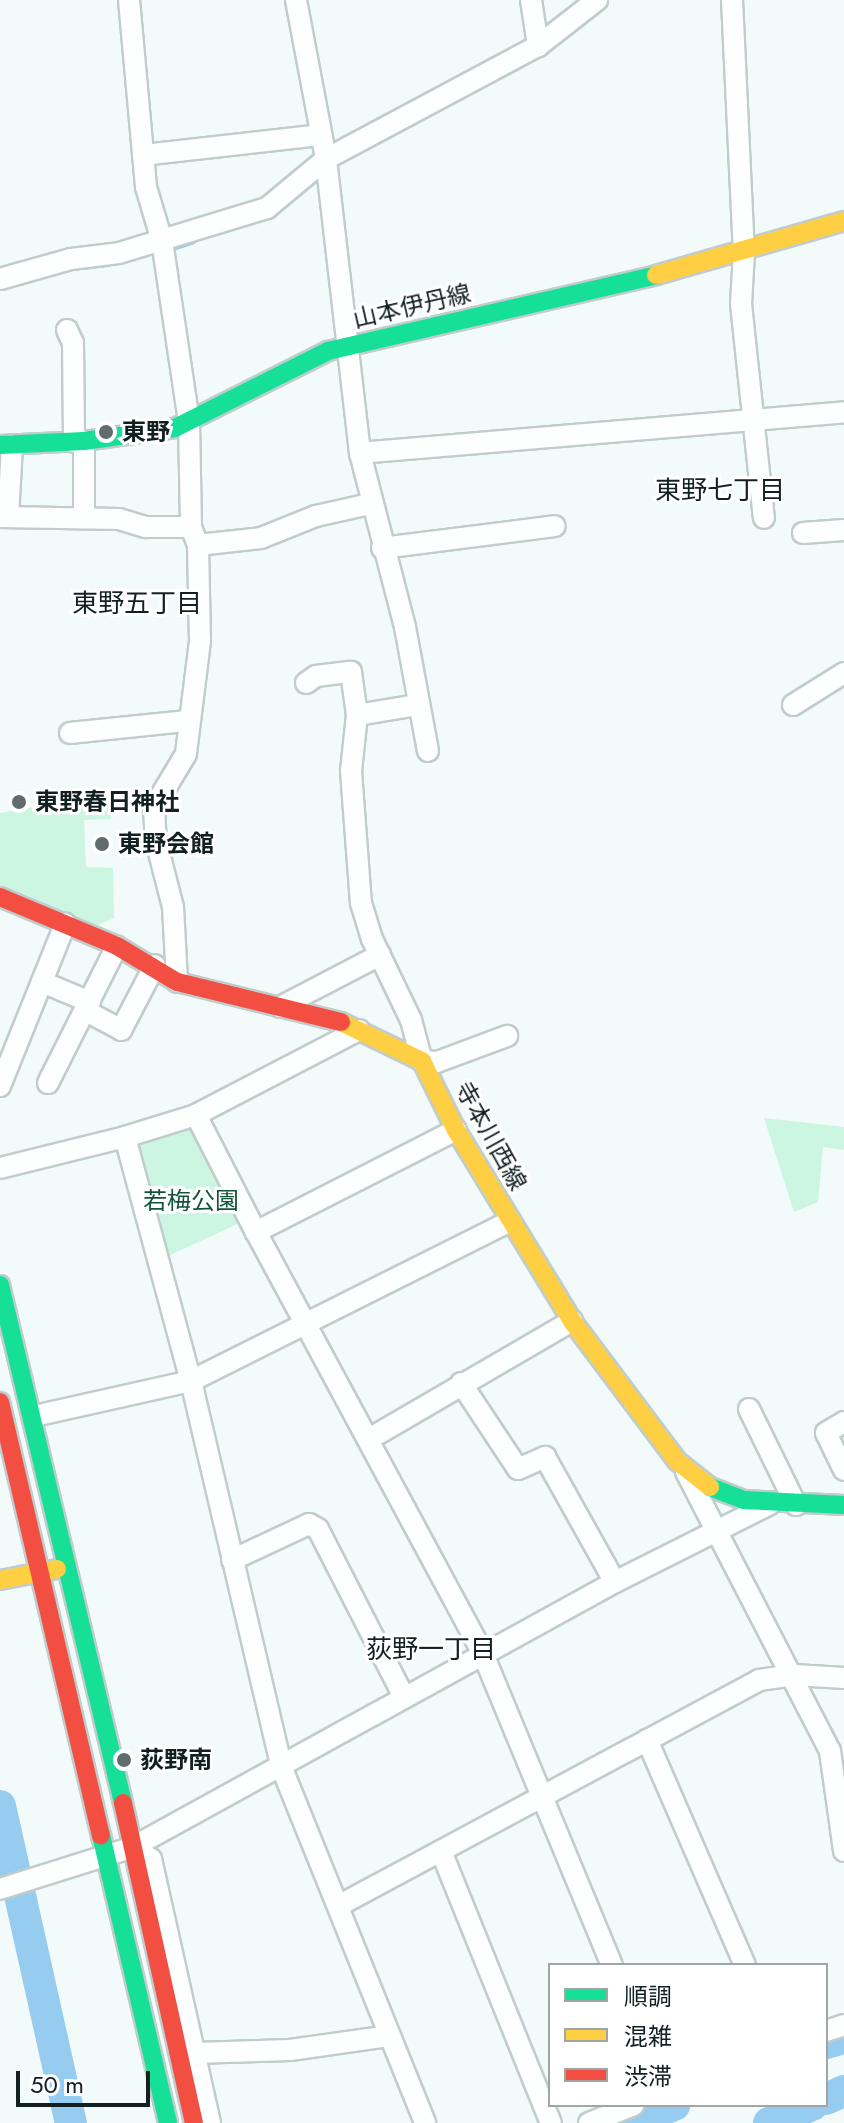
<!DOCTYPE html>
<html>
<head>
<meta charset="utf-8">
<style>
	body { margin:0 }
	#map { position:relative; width:844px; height:2123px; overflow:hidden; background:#f2fafa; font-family:Jost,"Noto Sans JP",sans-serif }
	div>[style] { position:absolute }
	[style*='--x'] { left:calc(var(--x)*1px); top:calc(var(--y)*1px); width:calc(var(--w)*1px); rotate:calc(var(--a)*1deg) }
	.green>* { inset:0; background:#ccf6e1 }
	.stream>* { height:5px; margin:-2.5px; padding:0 2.5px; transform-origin:2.5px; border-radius:2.5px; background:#96ccf0 }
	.river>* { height:32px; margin:-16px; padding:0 16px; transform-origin:16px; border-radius:16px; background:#96ccf0 }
	.roads { filter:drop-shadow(2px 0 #c1cccc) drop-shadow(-2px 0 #c1cccc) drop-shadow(0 2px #c1cccc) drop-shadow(0 -2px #c1cccc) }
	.street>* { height:20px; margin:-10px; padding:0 10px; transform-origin:10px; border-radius:10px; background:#fdfefe }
	.fast>* { height:18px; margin:-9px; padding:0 9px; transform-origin:9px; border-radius:9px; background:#16e098 }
	.slow>* { height:18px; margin:-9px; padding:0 9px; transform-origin:9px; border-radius:9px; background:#ffcf43 }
	.jam>* { height:18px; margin:-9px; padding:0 9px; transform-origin:9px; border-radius:9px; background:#f24e42 }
	.dots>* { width:22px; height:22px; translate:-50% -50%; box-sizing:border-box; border:4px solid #fff; border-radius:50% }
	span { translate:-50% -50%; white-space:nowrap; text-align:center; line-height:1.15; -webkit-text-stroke:6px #fff; paint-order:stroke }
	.street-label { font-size:24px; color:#122021 }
	.poi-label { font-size:24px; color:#122021; font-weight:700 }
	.left { translate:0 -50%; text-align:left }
	.park-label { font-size:24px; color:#125438 }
	.neighbourhood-label { font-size:26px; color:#122021 }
	.legend { position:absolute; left:548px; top:1963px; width:280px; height:144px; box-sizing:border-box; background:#fff; border:2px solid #a0a6a6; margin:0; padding:10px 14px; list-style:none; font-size:24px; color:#122021 }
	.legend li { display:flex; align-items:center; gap:16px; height:40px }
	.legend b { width:40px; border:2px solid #a0a6a6 }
	.scale { position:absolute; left:16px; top:2071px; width:134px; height:36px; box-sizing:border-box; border:4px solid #122021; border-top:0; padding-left:10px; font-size:24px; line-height:28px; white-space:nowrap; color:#122021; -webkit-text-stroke:6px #fff; paint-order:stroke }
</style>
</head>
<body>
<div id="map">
	<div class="green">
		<div style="clip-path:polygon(91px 791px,110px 797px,111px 819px,84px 820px,86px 867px,113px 868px,114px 918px,96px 926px,0 892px,0 813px,77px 799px)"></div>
		<div style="clip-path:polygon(764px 1118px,844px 1127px,844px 1150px,823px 1147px,818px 1202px,794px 1212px)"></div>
		<div style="clip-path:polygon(193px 1125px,244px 1221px,168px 1256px,137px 1144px,140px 1138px)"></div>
	</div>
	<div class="stream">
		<div style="--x:169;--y:249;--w:25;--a:-18"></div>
		<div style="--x:83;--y:267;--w:25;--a:-7"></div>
	</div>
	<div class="river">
		<div style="--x:0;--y:1806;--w:325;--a:77.4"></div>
		<div style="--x:826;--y:2043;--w:19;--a:-16"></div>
		<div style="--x:826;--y:2099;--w:20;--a:-24"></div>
		<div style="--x:631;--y:2123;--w:47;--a:-22.7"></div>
		<div style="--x:769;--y:2123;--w:47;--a:-22.7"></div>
	</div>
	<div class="roads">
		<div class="street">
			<div style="--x:129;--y:0;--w:188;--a:84.8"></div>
			<div style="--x:146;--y:187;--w:56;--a:73.5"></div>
			<div style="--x:162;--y:241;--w:183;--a:81.5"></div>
			<div style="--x:189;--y:422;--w:105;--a:88.9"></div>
			<div style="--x:191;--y:527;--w:19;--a:69"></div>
			<div style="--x:198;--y:545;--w:96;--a:88.8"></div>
			<div style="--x:200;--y:641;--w:114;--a:97.1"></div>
			<div style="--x:186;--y:754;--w:62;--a:121.1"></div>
			<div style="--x:154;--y:807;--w:34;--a:87"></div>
			<div style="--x:156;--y:841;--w:68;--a:75.6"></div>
			<div style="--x:173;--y:907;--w:75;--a:86.9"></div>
			<div style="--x:296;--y:0;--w:162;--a:79.3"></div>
			<div style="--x:326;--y:159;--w:240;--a:-28.1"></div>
			<div style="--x:531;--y:0;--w:47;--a:81.3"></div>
			<div style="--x:538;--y:46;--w:75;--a:-37.9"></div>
			<div style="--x:732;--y:0;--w:252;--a:87.3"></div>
			<div style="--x:744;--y:252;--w:52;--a:93.3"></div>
			<div style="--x:741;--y:304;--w:215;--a:83.9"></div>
			<div style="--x:143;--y:155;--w:179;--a:-6.4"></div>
			<div style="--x:0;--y:279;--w:74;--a:-15.7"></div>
			<div style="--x:71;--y:259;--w:48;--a:-7.1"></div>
			<div style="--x:119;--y:253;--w:155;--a:-16.9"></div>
			<div style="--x:267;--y:208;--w:77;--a:-39.7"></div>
			<div style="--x:326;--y:159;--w:296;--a:83.4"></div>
			<div style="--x:360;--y:453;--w:180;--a:75.5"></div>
			<div style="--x:405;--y:627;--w:126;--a:79.5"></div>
			<div style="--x:67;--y:330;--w:14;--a:65"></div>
			<div style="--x:73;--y:343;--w:99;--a:89.4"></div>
			<div style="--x:360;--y:453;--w:486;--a:-4.8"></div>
			<div style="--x:0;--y:517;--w:119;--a:1"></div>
			<div style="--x:119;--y:519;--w:28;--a:17"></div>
			<div style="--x:146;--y:527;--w:45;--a:0"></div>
			<div style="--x:8;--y:517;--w:72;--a:-86.8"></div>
			<div style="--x:84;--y:518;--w:77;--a:-90"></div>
			<div style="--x:803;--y:533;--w:41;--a:-4.2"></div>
			<div style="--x:198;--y:545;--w:63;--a:-6.3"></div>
			<div style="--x:261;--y:538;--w:59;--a:-21.8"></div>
			<div style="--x:316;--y:516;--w:55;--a:-12.5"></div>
			<div style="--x:382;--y:548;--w:174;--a:-7.2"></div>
			<div style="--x:306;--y:683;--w:12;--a:-35"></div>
			<div style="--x:316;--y:676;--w:35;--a:-7"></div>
			<div style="--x:351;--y:672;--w:43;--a:82.1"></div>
			<div style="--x:357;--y:715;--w:56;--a:96.1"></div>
			<div style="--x:351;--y:771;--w:132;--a:85.7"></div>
			<div style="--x:361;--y:903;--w:38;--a:73"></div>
			<div style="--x:372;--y:939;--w:90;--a:64.3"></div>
			<div style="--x:411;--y:1020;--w:42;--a:75"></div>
			<div style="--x:422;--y:1061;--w:15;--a:4"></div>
			<div style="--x:437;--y:1062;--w:75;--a:-20.4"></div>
			<div style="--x:793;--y:705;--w:60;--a:-32.1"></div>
			<div style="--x:357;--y:715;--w:61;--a:-9.5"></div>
			<div style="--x:70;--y:733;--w:118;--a:-5.9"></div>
			<div style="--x:42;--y:982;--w:52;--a:22.6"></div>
			<div style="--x:280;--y:1007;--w:113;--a:-27.5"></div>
			<div style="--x:86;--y:1011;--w:40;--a:28"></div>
			<div style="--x:121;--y:1030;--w:73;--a:-62.4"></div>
			<div style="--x:359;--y:1030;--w:184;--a:152.5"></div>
			<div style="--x:196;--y:1115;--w:74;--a:162.8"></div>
			<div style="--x:125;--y:1137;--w:253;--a:74.9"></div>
			<div style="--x:191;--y:1381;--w:395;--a:76.8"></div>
			<div style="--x:281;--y:1766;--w:385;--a:68"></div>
			<div style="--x:48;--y:1083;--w:153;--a:-63.3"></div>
			<div style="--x:0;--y:1086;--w:175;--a:-68.1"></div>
			<div style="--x:196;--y:1115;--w:131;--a:62.9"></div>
			<div style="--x:456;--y:1130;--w:225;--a:153"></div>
			<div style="--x:256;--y:1232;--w:479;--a:61.7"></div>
			<div style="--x:483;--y:1654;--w:337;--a:67.5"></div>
			<div style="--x:0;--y:1168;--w:129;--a:-13.9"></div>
			<div style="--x:461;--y:1383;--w:103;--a:56.5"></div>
			<div style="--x:518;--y:1469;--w:30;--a:-24"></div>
			<div style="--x:545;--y:1457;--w:143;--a:60.8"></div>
			<div style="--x:749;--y:1409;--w:107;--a:63.9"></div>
			<div style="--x:34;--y:1416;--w:161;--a:-12.6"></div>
			<div style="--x:191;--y:1381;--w:357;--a:-26.6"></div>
			<div style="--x:844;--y:1422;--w:21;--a:149"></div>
			<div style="--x:826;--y:1433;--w:41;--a:64.1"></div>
			<div style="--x:369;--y:1439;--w:235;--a:-30.2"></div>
			<div style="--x:686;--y:1472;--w:314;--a:62.7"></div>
			<div style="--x:830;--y:1751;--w:101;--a:82"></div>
			<div style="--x:232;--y:1560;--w:85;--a:-25.1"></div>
			<div style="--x:309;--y:1524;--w:10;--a:29"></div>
			<div style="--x:318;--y:1529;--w:189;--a:62.9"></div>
			<div style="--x:647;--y:1740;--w:245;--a:66.5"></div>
			<div style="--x:133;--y:1847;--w:22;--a:34"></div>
			<div style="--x:151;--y:1859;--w:271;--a:77.4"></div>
			<div style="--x:441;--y:1851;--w:293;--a:68"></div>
			<div style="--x:0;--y:1889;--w:139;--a:-17.5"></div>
			<div style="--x:133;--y:1847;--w:550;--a:-28.8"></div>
			<div style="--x:615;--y:1582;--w:174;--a:-26.7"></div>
			<div style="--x:338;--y:1906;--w:478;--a:-28.2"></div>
			<div style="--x:759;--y:1680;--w:36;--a:-8"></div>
			<div style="--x:795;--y:1675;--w:49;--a:3.5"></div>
			<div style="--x:826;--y:2031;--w:19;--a:-18"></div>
			<div style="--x:194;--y:2053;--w:96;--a:-1.8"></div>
			<div style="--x:290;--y:2050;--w:101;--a:-8"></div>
			<div style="--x:589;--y:2123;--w:48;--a:-21.8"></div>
		</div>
		<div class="fast">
			<div style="--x:0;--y:445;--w:84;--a:-2.7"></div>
			<div style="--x:84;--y:441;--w:92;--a:-8.1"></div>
			<div style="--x:175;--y:428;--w:171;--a:-26.7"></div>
			<div style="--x:328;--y:351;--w:337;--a:-13"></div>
			<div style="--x:0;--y:1285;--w:532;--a:76.64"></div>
			<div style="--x:710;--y:1487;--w:36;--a:21"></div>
			<div style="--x:744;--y:1500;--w:100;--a:2.9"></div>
			<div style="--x:101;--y:1835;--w:296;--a:76.9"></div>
		</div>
		<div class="slow">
			<div style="--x:656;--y:275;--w:196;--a:-16"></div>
			<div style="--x:341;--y:1022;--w:90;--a:25.7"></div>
			<div style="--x:422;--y:1061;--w:77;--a:63.8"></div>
			<div style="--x:456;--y:1130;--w:223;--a:58.7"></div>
			<div style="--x:572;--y:1321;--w:175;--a:53.1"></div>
			<div style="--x:677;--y:1461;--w:42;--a:38.2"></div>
			<div style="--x:0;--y:1580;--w:58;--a:-10.9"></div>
		</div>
		<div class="jam">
			<div style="--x:0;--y:897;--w:127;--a:22.7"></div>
			<div style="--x:117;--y:946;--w:70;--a:31"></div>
			<div style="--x:177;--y:982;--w:169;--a:13.7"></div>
			<div style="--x:0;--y:1402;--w:445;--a:76.9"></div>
			<div style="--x:123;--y:1803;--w:328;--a:77.5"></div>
		</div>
	</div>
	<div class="dots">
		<div style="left:106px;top:432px;background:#606c6d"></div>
		<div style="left:19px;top:802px;background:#606c6d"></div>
		<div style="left:102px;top:844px;background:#606c6d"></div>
		<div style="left:124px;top:1760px;background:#606c6d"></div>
	</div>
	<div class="street-label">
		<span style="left:412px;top:306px;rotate:-13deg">山本伊丹線</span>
		<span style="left:491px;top:1136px;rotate:61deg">寺本川西線</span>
	</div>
	<div class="poi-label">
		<span class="left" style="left:122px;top:432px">東野</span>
		<span class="left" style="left:35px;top:802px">東野春日神社</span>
		<span class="left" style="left:118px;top:844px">東野会館</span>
		<span class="left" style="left:140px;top:1760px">荻野南</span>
	</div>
	<div class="park-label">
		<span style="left:191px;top:1201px">若梅公園</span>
	</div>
	<div class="neighbourhood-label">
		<span style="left:720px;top:491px">東野七丁目</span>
		<span style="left:137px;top:604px">東野五丁目</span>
		<span style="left:431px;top:1650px">荻野一丁目</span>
	</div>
	<ul class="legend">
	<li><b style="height:10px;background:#16e098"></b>順調</li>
	<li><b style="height:10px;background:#ffcf43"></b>混雑</li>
	<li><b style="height:10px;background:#f24e42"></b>渋滞</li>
	</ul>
	<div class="scale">50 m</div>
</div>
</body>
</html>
